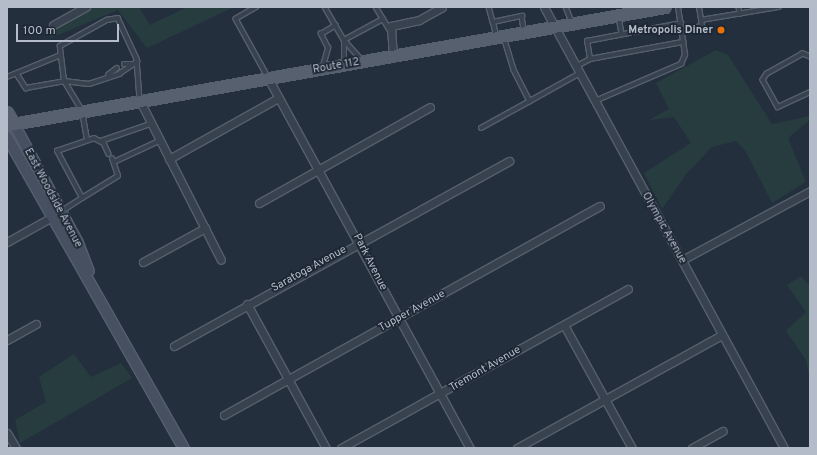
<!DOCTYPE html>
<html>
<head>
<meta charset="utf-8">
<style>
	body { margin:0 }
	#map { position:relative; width:817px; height:455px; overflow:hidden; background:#242f3e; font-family:Overpass,sans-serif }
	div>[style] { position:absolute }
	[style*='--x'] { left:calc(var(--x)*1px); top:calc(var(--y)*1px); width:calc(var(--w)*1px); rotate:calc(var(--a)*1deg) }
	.green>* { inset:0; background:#263c3f }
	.roads { filter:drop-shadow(1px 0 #565f6c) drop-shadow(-1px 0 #565f6c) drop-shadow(0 1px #565f6c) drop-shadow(0 -1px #565f6c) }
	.lane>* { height:3.5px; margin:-1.75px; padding:0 1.75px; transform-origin:1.75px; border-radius:1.75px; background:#38414e }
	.street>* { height:7px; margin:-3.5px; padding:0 3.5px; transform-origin:3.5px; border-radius:3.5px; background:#38414e }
	.secondary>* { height:10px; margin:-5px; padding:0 5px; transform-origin:5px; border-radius:5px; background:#465061 }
	.primary>* { height:11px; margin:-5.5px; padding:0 5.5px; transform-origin:5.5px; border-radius:5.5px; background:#56606e }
	.dots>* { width:11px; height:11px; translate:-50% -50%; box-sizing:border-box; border:2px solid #1d2633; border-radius:50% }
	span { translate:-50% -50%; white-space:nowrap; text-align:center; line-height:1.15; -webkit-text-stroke:3.5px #1d2633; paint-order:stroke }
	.poi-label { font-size:11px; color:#b4bcc9; font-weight:700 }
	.right { translate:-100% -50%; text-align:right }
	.street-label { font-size:11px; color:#b4bcc9 }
	.frame { position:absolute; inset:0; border:8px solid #b4bcc9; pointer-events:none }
	.scale { position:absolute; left:16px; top:24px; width:103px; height:18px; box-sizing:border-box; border:2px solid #b4bcc9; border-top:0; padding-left:5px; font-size:12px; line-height:14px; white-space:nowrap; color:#b4bcc9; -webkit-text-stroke:3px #1d2633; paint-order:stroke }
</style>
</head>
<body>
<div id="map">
	<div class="green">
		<div style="clip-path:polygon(95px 7px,139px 7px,150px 25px,187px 7px,234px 7px,147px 48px,118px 10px,51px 38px,49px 32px)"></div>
		<div style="clip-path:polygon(716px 50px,728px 55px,772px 124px,810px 116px,810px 120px,788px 138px,806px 182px,772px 203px,745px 150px,736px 141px,712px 147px,687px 173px,662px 209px,644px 173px,691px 143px,674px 117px,649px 120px,669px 109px,656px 83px)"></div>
		<div style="clip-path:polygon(801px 276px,810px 286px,810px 381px,806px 360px,786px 331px,806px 312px,787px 285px)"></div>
		<div style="clip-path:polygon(74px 354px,91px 377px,121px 363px,132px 378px,20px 443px,15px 420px,46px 402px,39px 377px)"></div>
	</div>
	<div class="roads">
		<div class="lane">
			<div style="--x:257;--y:7;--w:24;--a:150"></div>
			<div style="--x:236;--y:19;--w:66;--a:61.1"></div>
			<div style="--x:325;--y:7;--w:38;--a:60"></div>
			<div style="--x:344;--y:40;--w:27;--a:48"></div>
			<div style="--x:376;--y:7;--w:26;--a:59"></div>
			<div style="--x:489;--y:7;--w:16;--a:75"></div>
			<div style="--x:566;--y:7;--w:16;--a:68"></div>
			<div style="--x:739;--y:7;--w:7;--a:82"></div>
			<div style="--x:619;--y:17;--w:17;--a:80"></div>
			<div style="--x:701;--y:20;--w:79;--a:-9.5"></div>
			<div style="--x:681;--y:30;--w:21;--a:-11"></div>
			<div style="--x:702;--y:26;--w:19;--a:-99"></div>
			<div style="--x:496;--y:36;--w:14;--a:-102"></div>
			<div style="--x:493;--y:22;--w:30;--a:-12"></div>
			<div style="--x:522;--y:16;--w:15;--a:82"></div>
			<div style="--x:504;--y:37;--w:34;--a:73"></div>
			<div style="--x:514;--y:70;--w:35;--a:63"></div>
			<div style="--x:530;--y:101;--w:57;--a:-29.2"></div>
			<div style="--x:344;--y:40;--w:44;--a:-28.3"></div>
			<div style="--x:810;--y:57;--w:8;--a:-157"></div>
			<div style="--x:803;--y:54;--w:41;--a:150.9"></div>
			<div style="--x:767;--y:74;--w:7;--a:124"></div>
			<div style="--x:763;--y:80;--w:31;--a:61"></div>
			<div style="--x:778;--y:107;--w:35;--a:-25"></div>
			<div style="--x:590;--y:59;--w:18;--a:-99"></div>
			<div style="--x:587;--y:41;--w:96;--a:-10.8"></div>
			<div style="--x:344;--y:63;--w:23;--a:-90"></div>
			<div style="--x:124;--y:64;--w:7;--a:0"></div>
			<div style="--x:323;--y:66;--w:19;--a:-74"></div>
			<div style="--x:328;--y:48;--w:16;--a:-117"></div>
			<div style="--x:321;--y:34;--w:17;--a:-31"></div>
			<div style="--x:577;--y:66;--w:15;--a:-28"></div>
			<div style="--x:590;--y:59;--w:95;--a:-10.4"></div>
			<div style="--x:17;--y:74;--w:17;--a:57"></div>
			<div style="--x:26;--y:88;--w:39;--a:-10"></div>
			<div style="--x:64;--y:81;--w:25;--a:7"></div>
			<div style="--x:89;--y:84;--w:32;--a:-18"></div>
			<div style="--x:119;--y:74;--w:22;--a:-34"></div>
			<div style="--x:108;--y:75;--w:11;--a:-38"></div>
			<div style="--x:7;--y:77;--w:58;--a:-22.2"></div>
			<div style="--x:595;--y:101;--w:94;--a:-23.3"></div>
			<div style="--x:681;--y:64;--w:10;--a:-66"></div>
			<div style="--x:685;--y:55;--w:49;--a:-98.3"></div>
			<div style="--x:481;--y:128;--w:56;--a:-28.9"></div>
			<div style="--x:87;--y:140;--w:29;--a:-100"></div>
			<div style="--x:82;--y:111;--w:35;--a:-121"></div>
			<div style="--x:64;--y:81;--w:35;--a:-97"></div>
			<div style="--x:60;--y:46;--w:54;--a:-29"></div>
			<div style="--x:107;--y:20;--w:11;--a:-10"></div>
			<div style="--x:118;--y:18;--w:45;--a:65.1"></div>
			<div style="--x:137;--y:59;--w:41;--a:85.8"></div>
			<div style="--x:101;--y:141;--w:52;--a:-19.1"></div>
			<div style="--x:114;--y:162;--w:50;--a:-25"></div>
			<div style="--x:82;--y:198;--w:42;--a:-31.4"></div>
			<div style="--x:118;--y:176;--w:18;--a:-109"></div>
			<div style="--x:62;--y:211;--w:24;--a:-33"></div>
			<div style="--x:82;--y:198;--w:53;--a:-118"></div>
			<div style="--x:57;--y:151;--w:39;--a:-19"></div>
			<div style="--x:94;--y:138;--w:11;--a:27"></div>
			<div style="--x:104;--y:143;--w:12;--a:66"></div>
		</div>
		<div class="street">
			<div style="--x:544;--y:7;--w:502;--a:61.44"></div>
			<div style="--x:53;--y:25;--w:38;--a:-29"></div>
			<div style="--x:393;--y:56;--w:30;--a:-94"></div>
			<div style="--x:391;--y:26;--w:29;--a:-12"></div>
			<div style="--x:419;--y:20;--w:26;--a:-29"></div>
			<div style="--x:268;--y:78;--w:422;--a:61.4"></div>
			<div style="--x:140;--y:101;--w:178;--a:63"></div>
			<div style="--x:169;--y:159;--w:125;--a:-29.2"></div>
			<div style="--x:259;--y:203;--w:196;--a:-29.3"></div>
			<div style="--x:7;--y:242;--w:51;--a:-29.1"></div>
			<div style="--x:682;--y:260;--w:145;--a:-28.3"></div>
			<div style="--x:143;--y:262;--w:71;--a:-28.7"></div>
			<div style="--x:247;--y:304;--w:164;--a:61.3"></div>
			<div style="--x:564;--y:325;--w:141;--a:61.1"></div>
			<div style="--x:7;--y:340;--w:33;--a:-29"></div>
			<div style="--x:174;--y:346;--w:383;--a:-28.9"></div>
			<div style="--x:224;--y:415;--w:430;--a:-29.1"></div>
			<div style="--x:7;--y:433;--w:17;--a:59"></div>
			<div style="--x:341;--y:448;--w:328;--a:-29"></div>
			<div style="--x:517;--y:448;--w:234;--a:-28.9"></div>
			<div style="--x:692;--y:448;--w:35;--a:-29"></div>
		</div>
		<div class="secondary">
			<div style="--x:14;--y:124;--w:135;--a:61.7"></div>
			<div style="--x:78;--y:243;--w:30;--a:69"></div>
			<div style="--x:7;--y:137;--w:358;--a:60.4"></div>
		</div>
		<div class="primary">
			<div style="--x:7;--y:112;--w:14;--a:60"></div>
			<div style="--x:7;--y:125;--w:668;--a:-10.17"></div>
		</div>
	</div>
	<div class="dots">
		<div style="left:721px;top:30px;background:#e8710a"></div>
	</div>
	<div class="poi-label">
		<span class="right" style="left:713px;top:30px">Metropolis Diner</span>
	</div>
	<div class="street-label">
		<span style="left:336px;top:66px;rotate:-10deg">Route 112</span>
		<span style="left:53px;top:198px;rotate:62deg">East Woodside Avenue</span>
		<span style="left:664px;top:228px;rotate:61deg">Olympic Avenue</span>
		<span style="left:370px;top:262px;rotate:63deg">Park Avenue</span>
		<span style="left:309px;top:269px;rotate:-29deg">Saratoga Avenue</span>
		<span style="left:412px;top:311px;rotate:-29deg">Tupper Avenue</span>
		<span style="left:485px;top:369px;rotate:-30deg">Tremont Avenue</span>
	</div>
	<div class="frame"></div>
	<div class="scale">100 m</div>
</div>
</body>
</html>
